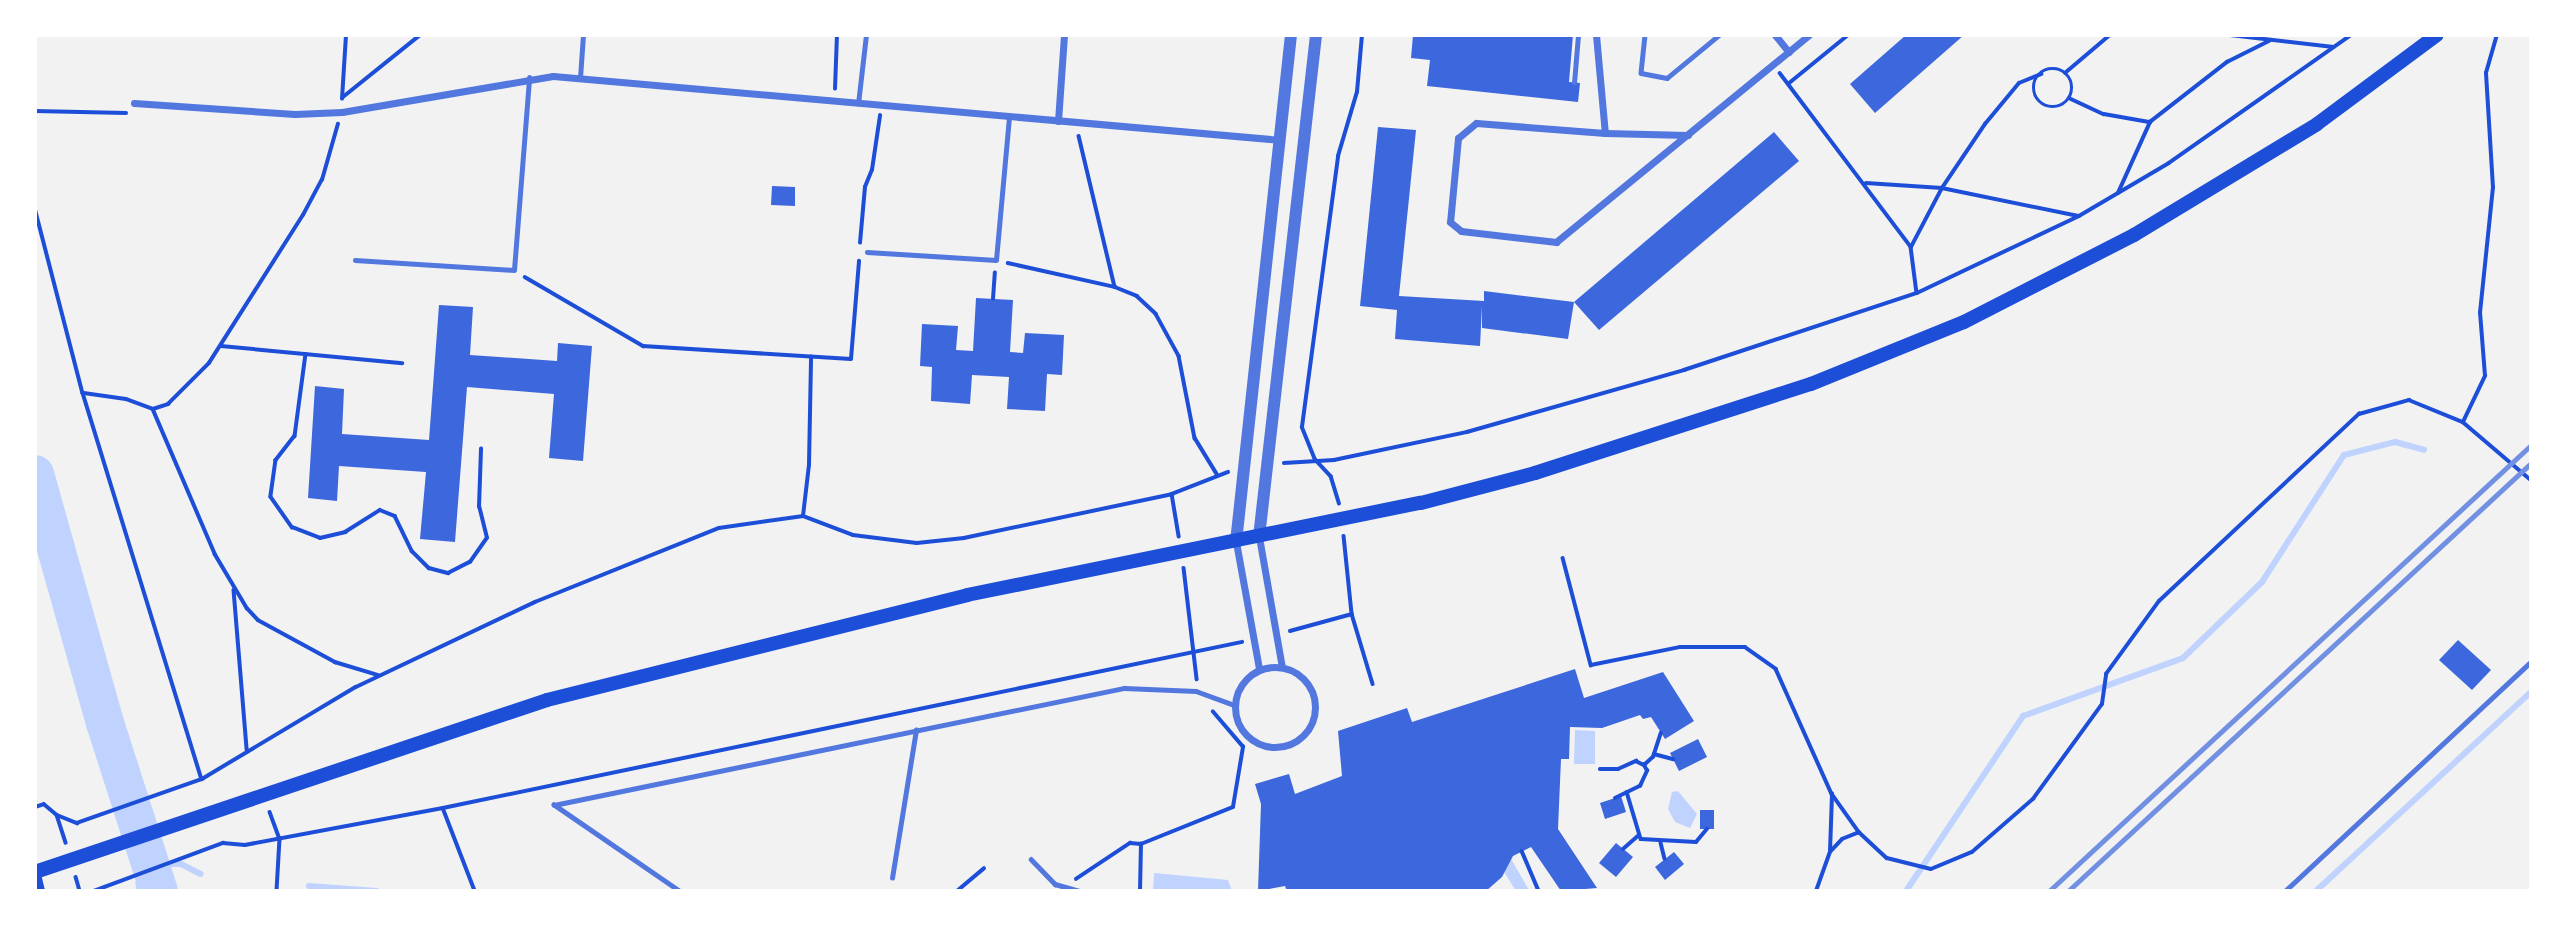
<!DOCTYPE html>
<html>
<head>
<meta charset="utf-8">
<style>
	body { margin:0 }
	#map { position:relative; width:2566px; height:926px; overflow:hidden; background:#f2f2f2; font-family:"IBM Plex Sans",sans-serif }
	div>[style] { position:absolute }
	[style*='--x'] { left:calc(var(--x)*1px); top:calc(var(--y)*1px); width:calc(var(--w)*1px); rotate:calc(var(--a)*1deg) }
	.water>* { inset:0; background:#bfd3fe }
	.stream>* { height:6px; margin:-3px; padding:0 3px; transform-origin:3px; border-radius:3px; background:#bfd3fe }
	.river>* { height:38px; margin:-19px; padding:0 19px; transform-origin:19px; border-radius:19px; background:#bfd3fe }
	.building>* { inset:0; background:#3d67dc }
	.path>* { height:3.5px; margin:-1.75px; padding:0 1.75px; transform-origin:1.75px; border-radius:1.75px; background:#1d4ed8 }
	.path>.ring { margin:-1.75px; padding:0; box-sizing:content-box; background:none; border:3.5px solid #1d4ed8; border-radius:50% }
	.service>* { height:4.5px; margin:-2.25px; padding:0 2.25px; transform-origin:2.25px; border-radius:2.25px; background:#5277de }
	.minor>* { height:7px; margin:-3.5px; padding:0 3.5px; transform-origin:3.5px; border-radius:3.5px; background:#5277de }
	.minor>.ring { margin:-3.5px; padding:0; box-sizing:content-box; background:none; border:7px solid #5277de; border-radius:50% }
	.tertiary>* { height:12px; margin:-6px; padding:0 6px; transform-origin:6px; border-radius:6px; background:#5277de }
	.secondary>* { height:14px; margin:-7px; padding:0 7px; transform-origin:7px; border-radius:7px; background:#1d4ed8 }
	.primary>* { height:14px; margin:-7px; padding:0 7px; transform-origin:7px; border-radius:7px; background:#1d4ed8 }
	.rail>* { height:5px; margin:-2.5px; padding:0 2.5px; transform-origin:2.5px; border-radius:2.5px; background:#7290e2 }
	span { translate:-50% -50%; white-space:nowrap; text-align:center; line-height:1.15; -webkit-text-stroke:5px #fff; paint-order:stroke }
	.frame { position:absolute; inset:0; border:37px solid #fff; pointer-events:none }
</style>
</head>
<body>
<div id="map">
	<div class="water">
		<div style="clip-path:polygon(1575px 730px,1595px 731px,1595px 764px,1574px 764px)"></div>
		<div style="clip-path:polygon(1678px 791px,1697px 814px,1690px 828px,1675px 822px,1668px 809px,1672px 792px)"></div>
		<div style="clip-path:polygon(1511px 859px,1529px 890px,1531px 891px,1516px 891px,1504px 872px)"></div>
		<div style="clip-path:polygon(161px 873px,167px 891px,137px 891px,135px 882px)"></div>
		<div style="clip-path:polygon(1154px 873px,1228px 880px,1232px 891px,1153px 891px)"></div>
	</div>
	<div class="stream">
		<div style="--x:153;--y:864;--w:28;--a:0"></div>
		<div style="--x:181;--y:864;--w:22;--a:27"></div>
		<div style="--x:309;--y:886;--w:68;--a:4.2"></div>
		<div style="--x:1906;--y:891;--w:211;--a:-56.2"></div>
		<div style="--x:2023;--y:716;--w:170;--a:-19.9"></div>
		<div style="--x:2183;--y:658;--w:110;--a:-43.9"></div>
		<div style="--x:2262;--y:582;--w:151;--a:-57.2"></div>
		<div style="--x:2344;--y:455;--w:53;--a:-14.3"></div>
		<div style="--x:2395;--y:442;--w:30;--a:15"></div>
		<div style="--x:2316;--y:891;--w:293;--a:-42.8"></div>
	</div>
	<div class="river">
		<div style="--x:35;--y:474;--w:259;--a:74.3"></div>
		<div style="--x:105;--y:723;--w:176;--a:72.2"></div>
	</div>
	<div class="building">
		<div style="clip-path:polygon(1413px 35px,1573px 35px,1569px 82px,1580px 83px,1578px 102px,1427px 86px,1430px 60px,1411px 58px)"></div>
		<div style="clip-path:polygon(1906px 35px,1964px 35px,1875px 113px,1850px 84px)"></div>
		<div style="clip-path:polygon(1378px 127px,1416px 130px,1399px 296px,1484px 301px,1484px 291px,1574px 302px,1568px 339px,1482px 328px,1482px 306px,1480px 346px,1395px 339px,1397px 310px,1360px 306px)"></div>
		<div style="clip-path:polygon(1774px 132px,1799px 161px,1599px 330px,1574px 302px)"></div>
		<div style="clip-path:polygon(772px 186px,795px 187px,795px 206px,771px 205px)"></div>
		<div style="clip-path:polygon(976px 298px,1013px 300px,1010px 352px,1023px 353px,1025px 333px,1064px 335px,1062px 375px,1047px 374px,1045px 411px,1007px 409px,1009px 377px,972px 375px,970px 404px,931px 401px,932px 367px,920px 366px,922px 324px,958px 326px,956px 350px,973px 351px)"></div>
		<div style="clip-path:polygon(439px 305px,473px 307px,470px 355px,557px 361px,558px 343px,592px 346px,583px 461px,549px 458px,554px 394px,467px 387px,455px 542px,420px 539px,426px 472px,339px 466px,337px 501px,308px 498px,315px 386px,344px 389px,342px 434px,429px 440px)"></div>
		<div style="clip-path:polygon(2458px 640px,2491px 670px,2472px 690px,2439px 660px)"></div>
		<div style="clip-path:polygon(1575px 669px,1584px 698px,1663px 672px,1694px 721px,1665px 739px,1651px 717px,1643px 719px,1640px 715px,1602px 728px,1570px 727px,1569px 759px,1561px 759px,1558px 829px,1597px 888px,1561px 891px,1531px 847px,1513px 856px,1502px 877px,1486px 891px,1287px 891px,1285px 886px,1258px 891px,1261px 804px,1255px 784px,1289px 774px,1295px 794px,1342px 776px,1338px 731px,1407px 708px,1412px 722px)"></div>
		<div style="clip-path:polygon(1698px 739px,1707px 757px,1679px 771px,1670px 753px)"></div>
		<div style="clip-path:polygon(1621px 796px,1626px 812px,1605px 819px,1600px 803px)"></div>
		<div style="clip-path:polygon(1700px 810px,1714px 810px,1714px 829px,1700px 829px)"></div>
		<div style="clip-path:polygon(1616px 843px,1633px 857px,1616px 877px,1599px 863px)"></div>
		<div style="clip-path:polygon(1674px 852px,1684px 864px,1665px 880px,1655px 867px)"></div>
	</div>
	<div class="path">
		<div style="--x:2230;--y:35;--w:104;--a:6.6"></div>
		<div class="ring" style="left:2034px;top:69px;width:34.5px;height:34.5px"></div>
		<div style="--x:1780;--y:73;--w:218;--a:53"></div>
		<div style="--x:1911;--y:247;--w:46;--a:82.6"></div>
		<div style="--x:2065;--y:73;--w:59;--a:-40.2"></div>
		<div style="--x:1788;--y:84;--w:77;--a:-39.2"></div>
		<div style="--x:835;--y:89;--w:54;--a:-87.9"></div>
		<div style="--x:343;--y:97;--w:99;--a:-38.8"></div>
		<div style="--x:2069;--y:98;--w:38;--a:25"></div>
		<div style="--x:2104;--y:114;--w:47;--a:9.9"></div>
		<div style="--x:342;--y:99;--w:64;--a:-86.4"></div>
		<div style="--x:35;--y:111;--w:91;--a:1.3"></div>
		<div style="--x:1079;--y:136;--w:155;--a:76.6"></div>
		<div style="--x:1866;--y:183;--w:76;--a:3.8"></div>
		<div style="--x:1942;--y:188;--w:139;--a:11.6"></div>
		<div style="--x:2118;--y:193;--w:78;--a:-65.7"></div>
		<div style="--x:2150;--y:122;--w:98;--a:-37.9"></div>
		<div style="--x:2227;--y:62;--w:47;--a:-26.6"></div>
		<div style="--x:35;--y:208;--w:191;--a:75.5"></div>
		<div style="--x:83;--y:393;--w:404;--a:72.9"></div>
		<div style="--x:860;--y:243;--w:56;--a:-84.9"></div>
		<div style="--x:865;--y:187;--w:18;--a:-68"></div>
		<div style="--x:872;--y:170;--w:55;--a:-81.6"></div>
		<div style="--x:1911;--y:247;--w:67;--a:-62.3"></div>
		<div style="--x:1942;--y:188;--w:77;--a:-56.1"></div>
		<div style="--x:1985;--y:124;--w:53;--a:-50.3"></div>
		<div style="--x:2019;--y:83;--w:24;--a:-22"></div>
		<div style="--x:1008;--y:263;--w:110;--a:12.6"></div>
		<div style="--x:1115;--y:287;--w:24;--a:22"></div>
		<div style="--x:1137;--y:296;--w:26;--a:43"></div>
		<div style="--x:1156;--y:314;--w:48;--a:61.3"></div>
		<div style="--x:1179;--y:356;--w:84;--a:79"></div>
		<div style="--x:1195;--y:438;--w:42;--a:58.6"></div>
		<div style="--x:525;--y:277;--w:137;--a:30.3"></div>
		<div style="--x:643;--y:346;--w:208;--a:3.6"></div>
		<div style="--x:851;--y:359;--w:98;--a:-85.3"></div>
		<div style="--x:993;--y:299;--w:26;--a:-86"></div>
		<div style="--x:221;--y:346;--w:182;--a:5.4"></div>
		<div style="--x:306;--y:354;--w:83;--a:97.6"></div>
		<div style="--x:295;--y:436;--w:31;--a:128"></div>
		<div style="--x:276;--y:460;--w:37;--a:98"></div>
		<div style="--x:271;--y:497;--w:37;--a:55"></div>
		<div style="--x:292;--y:527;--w:30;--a:21"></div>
		<div style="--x:320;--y:538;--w:26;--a:-13"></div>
		<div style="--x:345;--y:532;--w:41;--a:-32.2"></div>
		<div style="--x:380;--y:510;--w:16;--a:22"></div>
		<div style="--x:395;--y:516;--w:39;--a:64"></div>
		<div style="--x:412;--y:551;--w:24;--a:45"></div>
		<div style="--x:429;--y:568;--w:20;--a:15"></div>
		<div style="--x:448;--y:573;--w:25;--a:-27"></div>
		<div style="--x:470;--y:562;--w:29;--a:-55"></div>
		<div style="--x:487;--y:538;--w:32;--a:-104"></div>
		<div style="--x:479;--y:507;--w:58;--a:-88"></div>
		<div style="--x:84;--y:393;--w:42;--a:8.1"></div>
		<div style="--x:126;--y:399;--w:29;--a:20"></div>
		<div style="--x:153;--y:409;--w:16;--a:-18"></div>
		<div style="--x:168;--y:404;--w:58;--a:-45"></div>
		<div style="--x:209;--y:363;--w:175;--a:-57.6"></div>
		<div style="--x:303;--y:215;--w:40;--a:-62"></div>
		<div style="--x:322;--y:180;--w:58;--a:-74.1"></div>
		<div style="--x:153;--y:409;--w:158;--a:66.8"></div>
		<div style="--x:215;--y:554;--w:63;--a:59.3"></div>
		<div style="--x:247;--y:608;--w:16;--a:47"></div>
		<div style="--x:258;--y:620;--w:88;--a:28.6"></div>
		<div style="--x:335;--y:662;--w:45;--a:16.8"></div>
		<div style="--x:2463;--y:422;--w:51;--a:-64.4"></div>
		<div style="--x:2485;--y:376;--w:63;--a:-94.5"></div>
		<div style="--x:2480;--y:313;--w:126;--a:-84.1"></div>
		<div style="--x:2493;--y:188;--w:115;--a:-93.5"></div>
		<div style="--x:2486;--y:73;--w:40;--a:-74"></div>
		<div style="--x:1284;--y:463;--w:50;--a:-3.4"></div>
		<div style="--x:1334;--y:460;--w:136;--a:-11.9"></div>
		<div style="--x:1467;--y:432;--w:226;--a:-15.9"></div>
		<div style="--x:1684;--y:370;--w:245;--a:-18.3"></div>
		<div style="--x:1917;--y:293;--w:179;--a:-25.4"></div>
		<div style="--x:2079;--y:216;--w:104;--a:-30.5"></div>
		<div style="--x:2169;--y:163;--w:223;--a:-35.1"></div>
		<div style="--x:1172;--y:494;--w:43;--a:80.5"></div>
		<div style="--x:1339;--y:504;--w:28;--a:-107"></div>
		<div style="--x:1331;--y:477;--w:23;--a:-133"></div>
		<div style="--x:1315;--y:460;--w:35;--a:-112"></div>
		<div style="--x:1302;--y:427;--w:273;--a:-82.4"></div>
		<div style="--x:1338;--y:156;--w:67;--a:-73.5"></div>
		<div style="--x:1357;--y:92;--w:57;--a:-85"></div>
		<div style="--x:803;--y:516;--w:51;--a:-83.3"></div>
		<div style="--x:809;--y:465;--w:108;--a:-88.9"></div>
		<div style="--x:1344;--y:536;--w:78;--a:84.1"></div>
		<div style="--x:1352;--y:614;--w:73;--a:73.3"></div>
		<div style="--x:1563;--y:558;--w:111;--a:75.3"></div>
		<div style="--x:1591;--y:665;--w:91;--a:-11.4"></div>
		<div style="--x:1680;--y:647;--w:65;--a:0"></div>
		<div style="--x:1745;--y:647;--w:38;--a:35"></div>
		<div style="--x:1776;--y:669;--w:137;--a:65.9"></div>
		<div style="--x:1832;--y:794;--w:47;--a:54.6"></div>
		<div style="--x:1859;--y:832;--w:38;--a:43"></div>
		<div style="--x:1887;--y:858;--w:45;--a:14"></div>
		<div style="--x:1931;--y:869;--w:44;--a:-22.5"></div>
		<div style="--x:1972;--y:852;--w:81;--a:-41"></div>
		<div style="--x:2033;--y:799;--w:117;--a:-54"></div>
		<div style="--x:2102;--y:704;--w:30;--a:-82"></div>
		<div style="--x:2106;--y:674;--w:90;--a:-54"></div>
		<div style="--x:2159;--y:601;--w:274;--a:-43.1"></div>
		<div style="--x:2359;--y:414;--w:52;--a:-15.6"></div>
		<div style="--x:2409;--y:400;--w:58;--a:22.2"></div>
		<div style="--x:2463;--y:422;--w:89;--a:40.5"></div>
		<div style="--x:1184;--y:568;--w:112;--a:83.3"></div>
		<div style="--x:234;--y:590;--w:160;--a:85.3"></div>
		<div style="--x:1290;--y:631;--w:64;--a:-15.3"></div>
		<div style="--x:1654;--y:754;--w:20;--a:15"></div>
		<div style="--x:1600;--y:769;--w:18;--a:0"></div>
		<div style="--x:1618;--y:769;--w:20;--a:-24"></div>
		<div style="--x:1636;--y:761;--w:9;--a:27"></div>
		<div style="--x:1644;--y:765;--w:12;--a:-42"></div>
		<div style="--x:1653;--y:757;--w:25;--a:-72"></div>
		<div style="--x:1627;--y:792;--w:49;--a:73.4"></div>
		<div style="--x:1641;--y:839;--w:55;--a:3.1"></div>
		<div style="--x:1696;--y:842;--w:17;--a:-50"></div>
		<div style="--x:1615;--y:798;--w:28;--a:-26"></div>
		<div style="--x:1640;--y:786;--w:17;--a:-65"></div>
		<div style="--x:1647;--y:771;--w:7;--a:-117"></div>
		<div style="--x:35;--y:807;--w:9;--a:-18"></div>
		<div style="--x:44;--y:804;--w:17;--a:40"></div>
		<div style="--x:57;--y:815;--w:22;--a:22"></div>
		<div style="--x:77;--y:823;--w:133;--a:-19.4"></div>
		<div style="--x:202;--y:779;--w:179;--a:-30.9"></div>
		<div style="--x:356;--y:687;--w:198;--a:-25.4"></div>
		<div style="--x:535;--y:602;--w:198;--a:-21.9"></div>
		<div style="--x:719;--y:528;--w:85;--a:-8.1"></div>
		<div style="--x:803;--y:516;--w:53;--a:20.8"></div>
		<div style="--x:853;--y:535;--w:64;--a:7.1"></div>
		<div style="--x:917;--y:543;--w:47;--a:-6.1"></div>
		<div style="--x:964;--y:538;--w:213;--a:-11.9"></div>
		<div style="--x:1172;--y:494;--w:60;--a:-21.4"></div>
		<div style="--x:443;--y:808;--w:89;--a:68.9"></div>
		<div style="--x:270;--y:812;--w:29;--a:70"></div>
		<div style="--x:280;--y:839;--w:52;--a:93.3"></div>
		<div style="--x:57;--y:815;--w:29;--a:72"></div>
		<div style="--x:1661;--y:843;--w:16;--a:76"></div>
		<div style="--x:1623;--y:849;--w:21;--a:-41"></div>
		<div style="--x:1522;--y:851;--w:43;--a:67"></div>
		<div style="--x:1831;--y:851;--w:16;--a:-47"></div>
		<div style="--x:1842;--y:839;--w:18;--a:-22"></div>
		<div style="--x:76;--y:877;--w:15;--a:74"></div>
		<div style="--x:1076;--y:879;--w:65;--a:-33.7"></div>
		<div style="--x:1130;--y:843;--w:11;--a:5"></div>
		<div style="--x:94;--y:891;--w:138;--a:-20.4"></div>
		<div style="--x:223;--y:843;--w:22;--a:5"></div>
		<div style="--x:245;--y:845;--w:201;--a:-10.6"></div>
		<div style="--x:443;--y:808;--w:816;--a:-11.74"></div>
		<div style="--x:957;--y:891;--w:35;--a:-40"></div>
		<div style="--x:1140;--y:891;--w:47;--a:-88.8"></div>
		<div style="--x:1141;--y:844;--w:99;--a:-21.9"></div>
		<div style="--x:1233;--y:807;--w:61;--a:-80.5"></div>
		<div style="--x:1243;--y:747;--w:46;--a:-130.6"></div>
		<div style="--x:1816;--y:891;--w:41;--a:-70.3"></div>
		<div style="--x:1830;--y:852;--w:58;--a:-88"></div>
	</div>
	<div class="service">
		<div style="--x:1645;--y:35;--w:38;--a:96"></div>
		<div style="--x:1641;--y:73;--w:26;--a:11"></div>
		<div style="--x:1667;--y:78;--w:67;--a:-39.6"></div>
		<div style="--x:580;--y:78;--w:43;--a:-86"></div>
		<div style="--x:1574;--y:83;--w:48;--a:-85.2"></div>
		<div style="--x:858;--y:104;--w:69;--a:-83.4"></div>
		<div style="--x:867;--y:252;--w:129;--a:3.5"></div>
		<div style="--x:996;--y:260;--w:144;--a:-84.8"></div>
		<div style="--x:355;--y:260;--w:159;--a:3.6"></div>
		<div style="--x:514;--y:270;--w:193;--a:-85.5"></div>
		<div style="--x:1031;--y:859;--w:35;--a:46"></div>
		<div style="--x:1055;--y:884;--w:25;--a:16"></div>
		<div style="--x:892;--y:878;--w:150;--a:-80.8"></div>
		<div style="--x:679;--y:891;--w:152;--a:-145.5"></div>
		<div style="--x:554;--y:805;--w:582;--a:-11.6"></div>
		<div style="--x:1124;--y:688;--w:72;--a:2.4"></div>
		<div style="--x:1196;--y:691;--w:40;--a:20.2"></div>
		<div style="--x:2285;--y:891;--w:336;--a:-43"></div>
	</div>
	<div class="minor">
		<div style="--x:1596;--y:35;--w:98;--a:84.8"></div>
		<div style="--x:1605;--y:133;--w:83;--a:1.4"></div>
		<div style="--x:1775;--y:35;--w:22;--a:51"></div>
		<div style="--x:134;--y:103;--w:161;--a:3.9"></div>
		<div style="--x:295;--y:114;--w:47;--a:-2.4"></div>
		<div style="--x:342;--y:112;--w:214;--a:-9.7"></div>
		<div style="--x:553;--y:76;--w:731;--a:5.02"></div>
		<div style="--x:1058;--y:121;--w:86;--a:-86"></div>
		<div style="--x:1605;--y:133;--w:129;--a:-175.6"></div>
		<div style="--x:1476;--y:123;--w:23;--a:140"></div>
		<div style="--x:1458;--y:138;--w:84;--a:95.4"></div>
		<div style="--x:1450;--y:222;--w:14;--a:39"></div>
		<div style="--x:1461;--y:231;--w:96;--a:6.6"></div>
		<div style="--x:1556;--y:242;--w:327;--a:-39.3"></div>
		<div style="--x:1259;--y:537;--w:132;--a:80"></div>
		<div style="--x:1236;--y:542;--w:129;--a:79.7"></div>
		<div class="ring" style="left:1235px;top:667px;width:73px;height:73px"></div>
	</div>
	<div class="tertiary">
		<div style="--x:1259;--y:537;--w:505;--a:-83.52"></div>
		<div style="--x:1236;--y:542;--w:510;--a:-83.81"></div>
	</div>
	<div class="secondary">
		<div style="--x:35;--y:872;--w:540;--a:-18.57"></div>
		<div style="--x:547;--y:700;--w:433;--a:-14"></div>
		<div style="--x:967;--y:595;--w:463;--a:-11.5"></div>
		<div style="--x:1421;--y:503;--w:118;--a:-14.7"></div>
		<div style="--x:1535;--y:473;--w:290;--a:-17.9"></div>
		<div style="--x:1811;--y:384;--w:165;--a:-22.1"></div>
		<div style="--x:1964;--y:322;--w:191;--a:-27.1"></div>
		<div style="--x:2134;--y:235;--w:214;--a:-31.2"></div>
		<div style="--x:2317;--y:124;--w:149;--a:-36.6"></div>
	</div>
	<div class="primary">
		<div style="--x:35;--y:879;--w:12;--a:76"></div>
	</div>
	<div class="rail">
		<div style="--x:2049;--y:891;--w:657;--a:-42.78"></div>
		<div style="--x:2068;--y:891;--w:631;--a:-42.75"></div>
	</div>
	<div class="frame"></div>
</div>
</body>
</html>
